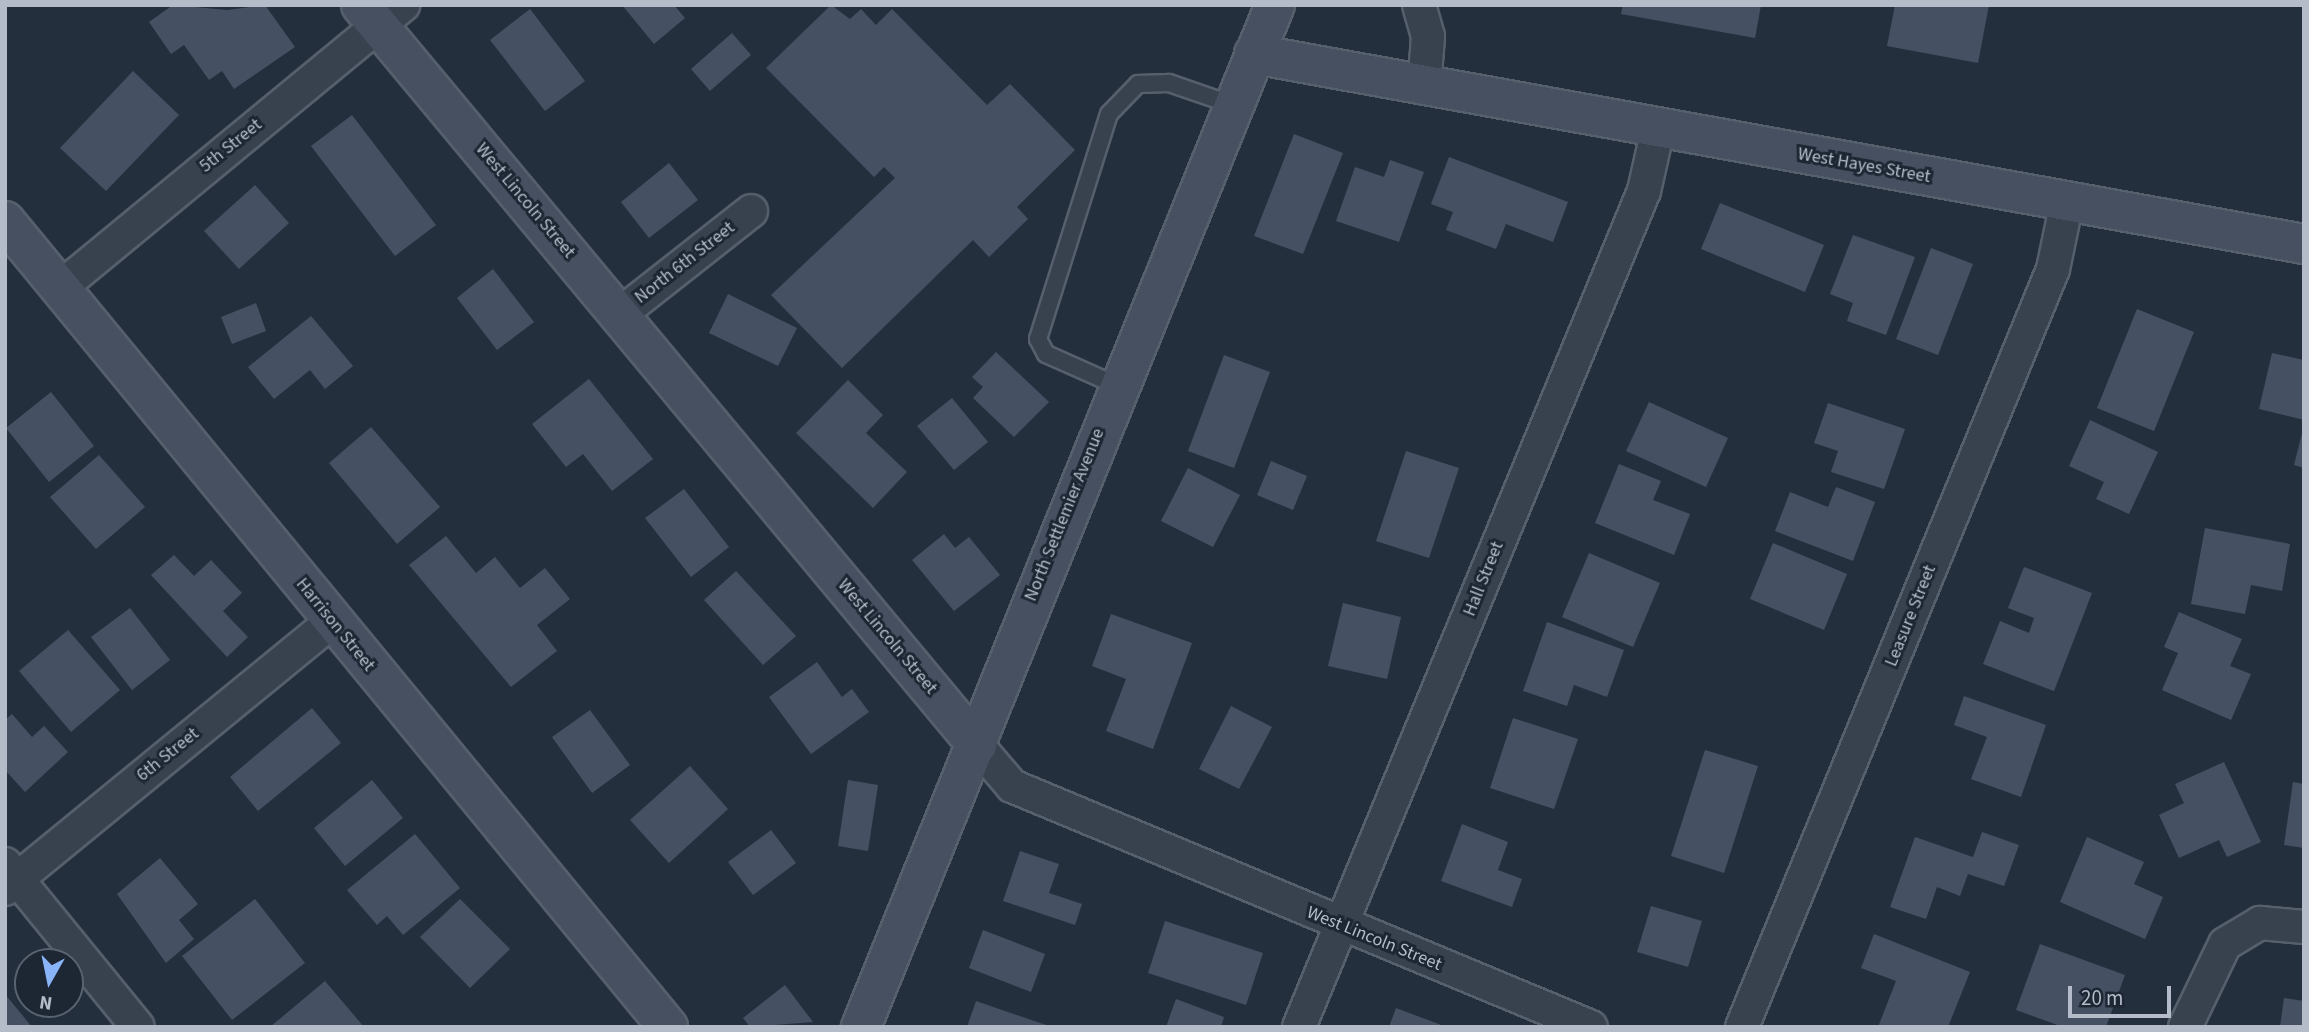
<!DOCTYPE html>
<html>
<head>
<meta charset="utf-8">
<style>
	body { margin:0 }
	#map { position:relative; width:2309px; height:1032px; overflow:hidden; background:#242f3e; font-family:"Source Sans 3",sans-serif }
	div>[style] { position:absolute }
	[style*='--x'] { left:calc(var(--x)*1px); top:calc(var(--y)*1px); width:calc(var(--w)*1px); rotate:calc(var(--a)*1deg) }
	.building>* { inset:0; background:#455162 }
	.roads { filter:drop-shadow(2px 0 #565f6c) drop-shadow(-2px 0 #565f6c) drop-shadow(0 2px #565f6c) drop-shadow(0 -2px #565f6c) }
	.lane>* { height:16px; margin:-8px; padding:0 8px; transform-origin:8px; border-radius:8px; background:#38414e }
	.street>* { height:32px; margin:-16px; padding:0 16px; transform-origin:16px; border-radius:16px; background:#38414e }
	.secondary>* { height:38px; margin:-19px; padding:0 19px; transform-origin:19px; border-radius:19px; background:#465061 }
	span { translate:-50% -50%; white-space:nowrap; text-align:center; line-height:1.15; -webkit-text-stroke:6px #1d2633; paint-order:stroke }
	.street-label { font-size:18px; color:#b4bcc9 }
	.frame { position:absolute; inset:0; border:7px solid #b4bcc9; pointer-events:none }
	.north { position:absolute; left:14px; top:948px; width:70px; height:70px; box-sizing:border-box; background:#1d2633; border:2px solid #59626f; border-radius:50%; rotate:189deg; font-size:19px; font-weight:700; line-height:28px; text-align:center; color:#b4bcc9 }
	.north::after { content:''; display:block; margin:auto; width:24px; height:32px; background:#8ab4f8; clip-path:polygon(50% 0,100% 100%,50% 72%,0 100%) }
	.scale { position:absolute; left:2068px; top:986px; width:103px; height:32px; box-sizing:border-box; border:4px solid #b4bcc9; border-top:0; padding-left:9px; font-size:21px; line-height:24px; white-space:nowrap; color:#b4bcc9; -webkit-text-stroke:5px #1d2633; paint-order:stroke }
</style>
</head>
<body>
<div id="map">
	<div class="building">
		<div style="clip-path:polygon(173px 5px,227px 10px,265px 5px,295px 47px,234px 89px,222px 71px,209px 80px,184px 45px,171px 54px,149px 22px)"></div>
		<div style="clip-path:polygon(622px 5px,674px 5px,685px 18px,654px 44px)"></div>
		<div style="clip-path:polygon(831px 5px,850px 19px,861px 9px,876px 25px,892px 9px,987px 105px,1010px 84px,1075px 150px,1017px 207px,1028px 219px,989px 257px,973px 240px,842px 368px,771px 295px,895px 178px,884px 167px,874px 177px,766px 68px)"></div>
		<div style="clip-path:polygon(1623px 5px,1761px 5px,1755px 38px,1621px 14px)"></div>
		<div style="clip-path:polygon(1895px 5px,1989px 5px,1978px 63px,1887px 46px)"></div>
		<div style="clip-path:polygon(530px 9px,585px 81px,545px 111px,490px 40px)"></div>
		<div style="clip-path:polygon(732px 33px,751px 55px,710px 91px,691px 69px)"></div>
		<div style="clip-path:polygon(133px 71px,179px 115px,106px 191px,60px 148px)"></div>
		<div style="clip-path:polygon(352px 115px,436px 225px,395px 256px,311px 146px)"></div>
		<div style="clip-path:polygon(1294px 134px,1343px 153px,1303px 254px,1254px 236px)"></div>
		<div style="clip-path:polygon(1449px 157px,1568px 202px,1553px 242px,1506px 224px,1496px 249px,1446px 230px,1453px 212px,1431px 204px)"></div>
		<div style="clip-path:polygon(1390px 160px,1424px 172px,1399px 242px,1336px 221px,1355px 167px,1384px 177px)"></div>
		<div style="clip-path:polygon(669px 163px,698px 200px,649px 238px,621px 202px)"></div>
		<div style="clip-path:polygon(255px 185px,289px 223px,239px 269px,204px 231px)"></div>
		<div style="clip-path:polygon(1720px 203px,1824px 245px,1805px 292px,1701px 249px)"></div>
		<div style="clip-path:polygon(1853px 235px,1915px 257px,1886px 335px,1847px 321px,1853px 303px,1830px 294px)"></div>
		<div style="clip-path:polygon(1931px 248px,1973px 264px,1938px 355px,1896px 339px)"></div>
		<div style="clip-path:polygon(493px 269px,534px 322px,497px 350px,457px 298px)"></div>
		<div style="clip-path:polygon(728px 294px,797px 328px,778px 366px,709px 333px)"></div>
		<div style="clip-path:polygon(256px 303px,266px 331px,232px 344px,221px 317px)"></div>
		<div style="clip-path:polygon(2137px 309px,2194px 332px,2154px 431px,2097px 408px)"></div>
		<div style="clip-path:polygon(311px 316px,353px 366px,325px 389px,310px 370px,274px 399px,248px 367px)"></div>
		<div style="clip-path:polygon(996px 352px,1049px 402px,1014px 437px,973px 398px,983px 387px,972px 377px)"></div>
		<div style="clip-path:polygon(2272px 353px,2304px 360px,2304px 420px,2259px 409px)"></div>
		<div style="clip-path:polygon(1224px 355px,1270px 372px,1234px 468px,1188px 451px)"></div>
		<div style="clip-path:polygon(589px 379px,653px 459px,612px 491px,583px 454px,566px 467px,532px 424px)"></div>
		<div style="clip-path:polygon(848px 380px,883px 415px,866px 433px,907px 472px,873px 508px,796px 433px)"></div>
		<div style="clip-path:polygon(51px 392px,94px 446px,49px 482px,6px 428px)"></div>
		<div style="clip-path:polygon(952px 398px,988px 442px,954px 470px,917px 426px)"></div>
		<div style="clip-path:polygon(1649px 402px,1728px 438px,1706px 487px,1626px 451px)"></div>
		<div style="clip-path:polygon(1828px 403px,1905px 429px,1884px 489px,1831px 472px,1838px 451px,1814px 443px)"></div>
		<div style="clip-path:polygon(2090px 420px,2158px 452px,2129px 514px,2096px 499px,2104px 482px,2069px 466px)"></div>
		<div style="clip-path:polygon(371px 427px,440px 507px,397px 544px,329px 463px)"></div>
		<div style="clip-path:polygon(2303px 429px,2304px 430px,2304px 468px,2294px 465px)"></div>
		<div style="clip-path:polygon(1406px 451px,1459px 468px,1429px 558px,1376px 541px)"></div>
		<div style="clip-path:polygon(99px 455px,145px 507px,96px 549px,50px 497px)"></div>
		<div style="clip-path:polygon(1271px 461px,1307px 476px,1293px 510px,1257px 495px)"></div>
		<div style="clip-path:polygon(1619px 464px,1661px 481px,1653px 500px,1690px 514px,1674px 555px,1595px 523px)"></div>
		<div style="clip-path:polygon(1188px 468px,1240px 495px,1213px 547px,1161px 521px)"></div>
		<div style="clip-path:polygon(1836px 487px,1875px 502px,1853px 561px,1775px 531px,1790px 492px,1828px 507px)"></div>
		<div style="clip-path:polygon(684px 489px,729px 547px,691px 577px,645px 518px)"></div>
		<div style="clip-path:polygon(2205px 528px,2290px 544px,2282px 591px,2251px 585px,2245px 614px,2191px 604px)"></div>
		<div style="clip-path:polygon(944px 534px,955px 548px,969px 537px,1000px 575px,954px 611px,912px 560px)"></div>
		<div style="clip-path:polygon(446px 536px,476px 573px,495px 557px,520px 588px,545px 568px,570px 599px,537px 625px,557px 651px,511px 687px,409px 565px)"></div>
		<div style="clip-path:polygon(1773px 543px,1847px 574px,1824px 630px,1750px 599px)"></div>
		<div style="clip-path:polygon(1589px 553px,1660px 583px,1633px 647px,1562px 617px)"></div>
		<div style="clip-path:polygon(174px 555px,194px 576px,211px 560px,242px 593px,223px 611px,248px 637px,227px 657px,151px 575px)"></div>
		<div style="clip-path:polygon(2024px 567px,2092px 593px,2054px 691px,1983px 664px,2000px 621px,2029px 633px,2034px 618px,2008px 608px)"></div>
		<div style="clip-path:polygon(736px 571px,796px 636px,763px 665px,704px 600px)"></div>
		<div style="clip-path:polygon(1343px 603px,1401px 617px,1387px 679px,1328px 666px)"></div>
		<div style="clip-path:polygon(130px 608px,170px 660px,132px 690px,91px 637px)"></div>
		<div style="clip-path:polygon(2179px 612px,2242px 639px,2230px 666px,2251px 674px,2231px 720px,2162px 690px,2178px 653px,2164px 647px)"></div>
		<div style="clip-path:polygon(1111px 614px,1192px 643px,1153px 749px,1106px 731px,1126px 679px,1092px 666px)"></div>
		<div style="clip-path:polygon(1547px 622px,1624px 650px,1607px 697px,1574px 685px,1567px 706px,1523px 691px)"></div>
		<div style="clip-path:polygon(68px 630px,120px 690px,71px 732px,19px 671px)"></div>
		<div style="clip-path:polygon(817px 662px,842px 697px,852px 689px,869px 712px,811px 754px,769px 697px)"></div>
		<div style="clip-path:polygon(1964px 696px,2046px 725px,2021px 797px,1971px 779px,1987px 737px,1954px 725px)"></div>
		<div style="clip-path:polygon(1231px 706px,1272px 727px,1239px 789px,1199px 769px)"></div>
		<div style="clip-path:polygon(312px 708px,341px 743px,258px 811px,230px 777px)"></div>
		<div style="clip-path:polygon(590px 710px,630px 765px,592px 793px,552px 737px)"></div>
		<div style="clip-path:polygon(12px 714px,32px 737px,44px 726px,68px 752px,25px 792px,5px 770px,5px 720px)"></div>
		<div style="clip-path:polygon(1513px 718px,1578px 739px,1554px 809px,1490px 788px)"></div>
		<div style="clip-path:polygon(1705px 750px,1758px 766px,1724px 873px,1671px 856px)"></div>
		<div style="clip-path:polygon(2224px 762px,2261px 842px,2227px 857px,2219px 840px,2179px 858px,2159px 815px,2184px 803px,2175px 784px)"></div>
		<div style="clip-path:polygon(690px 766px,728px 809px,669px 863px,630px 820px)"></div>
		<div style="clip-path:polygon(372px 780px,403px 818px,345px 866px,314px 828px)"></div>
		<div style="clip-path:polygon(848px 780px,878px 785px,868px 851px,838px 846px)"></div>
		<div style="clip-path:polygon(2293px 782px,2304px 784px,2304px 848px,2284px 845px)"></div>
		<div style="clip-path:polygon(1462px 824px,1508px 842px,1498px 870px,1522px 879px,1512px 907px,1441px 881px)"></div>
		<div style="clip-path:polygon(771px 830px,796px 863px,753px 895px,728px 862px)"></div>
		<div style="clip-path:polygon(1982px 832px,2019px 845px,2004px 886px,1968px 874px,1960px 896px,1937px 887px,1926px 919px,1890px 907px,1915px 837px,1973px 857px)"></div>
		<div style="clip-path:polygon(415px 834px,460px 888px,403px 935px,387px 916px,377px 925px,347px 890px)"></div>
		<div style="clip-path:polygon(2087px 837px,2144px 862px,2134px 884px,2163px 897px,2145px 939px,2060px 902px)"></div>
		<div style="clip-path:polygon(1020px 851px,1059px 864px,1049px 893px,1082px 904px,1075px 925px,1003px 901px)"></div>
		<div style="clip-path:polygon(160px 858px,198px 904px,179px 920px,194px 939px,166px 963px,117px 894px)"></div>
		<div style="clip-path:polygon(255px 899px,305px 963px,232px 1020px,182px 956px)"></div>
		<div style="clip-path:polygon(460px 899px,510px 949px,470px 988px,420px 937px)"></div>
		<div style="clip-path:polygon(1651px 906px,1702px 921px,1688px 967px,1637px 952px)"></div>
		<div style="clip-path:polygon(1165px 921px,1263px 953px,1246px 1005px,1148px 973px)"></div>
		<div style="clip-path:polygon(983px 930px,1045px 954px,1031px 992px,969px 968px)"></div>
		<div style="clip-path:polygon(1874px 934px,1970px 972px,1948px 1027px,1878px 1027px,1896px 981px,1861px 968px)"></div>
		<div style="clip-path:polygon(2040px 944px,2125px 975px,2106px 1027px,2063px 1027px,2016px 1010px)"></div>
		<div style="clip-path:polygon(325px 981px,364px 1027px,270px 1027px)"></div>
		<div style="clip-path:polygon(785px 985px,813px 1022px,750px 1027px,743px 1018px)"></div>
		<div style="clip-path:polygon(5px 994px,32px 1027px,5px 1027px)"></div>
		<div style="clip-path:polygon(2284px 998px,2304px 1001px,2304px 1027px,2280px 1027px)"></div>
		<div style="clip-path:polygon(1176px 999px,1224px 1017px,1221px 1027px,1166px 1027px)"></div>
		<div style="clip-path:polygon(976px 1001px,1049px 1026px,1049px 1027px,967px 1027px)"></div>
		<div style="clip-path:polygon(1396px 1008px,1444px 1026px,1444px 1027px,1389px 1027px)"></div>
	</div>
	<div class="roads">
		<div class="lane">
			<div style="--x:1118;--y:386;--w:79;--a:-156"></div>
			<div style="--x:1046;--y:354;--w:17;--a:-118"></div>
			<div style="--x:1038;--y:339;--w:236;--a:-72.5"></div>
			<div style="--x:1109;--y:114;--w:42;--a:-46"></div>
			<div style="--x:1138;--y:84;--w:31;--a:-2"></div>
			<div style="--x:1169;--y:83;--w:68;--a:19"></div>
		</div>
		<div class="street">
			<div style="--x:1419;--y:5;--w:33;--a:74"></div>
			<div style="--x:1428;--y:37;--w:51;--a:94.5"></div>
			<div style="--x:60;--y:288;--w:445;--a:-39.5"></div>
			<div style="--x:619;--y:315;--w:168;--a:-38.2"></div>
			<div style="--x:977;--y:745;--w:54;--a:49.5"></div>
			<div style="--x:1012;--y:786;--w:627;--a:22.6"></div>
			<div style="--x:5;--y:864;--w:210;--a:50.8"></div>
			<div style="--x:5;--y:889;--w:423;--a:-39.3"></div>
			<div style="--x:1299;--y:1027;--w:904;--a:-67.58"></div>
			<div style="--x:1644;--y:191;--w:64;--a:-77.3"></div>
			<div style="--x:1742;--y:1027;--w:819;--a:-67.69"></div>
			<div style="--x:2053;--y:269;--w:68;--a:-78.2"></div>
			<div style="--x:2185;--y:1027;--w:92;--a:-64.3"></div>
			<div style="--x:2225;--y:944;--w:41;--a:-31"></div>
			<div style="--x:2260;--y:923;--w:44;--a:5.2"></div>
		</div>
		<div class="secondary">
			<div style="--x:361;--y:5;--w:963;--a:50.22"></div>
			<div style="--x:1254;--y:54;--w:1067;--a:10.26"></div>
			<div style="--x:5;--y:221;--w:1044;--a:50.56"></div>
			<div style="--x:861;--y:1027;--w:1103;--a:-67.95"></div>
		</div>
	</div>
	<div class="street-label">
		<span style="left:231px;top:146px;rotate:-39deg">5th Street</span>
		<span style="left:1864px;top:166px;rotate:10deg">West Hayes Street</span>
		<span style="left:525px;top:201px;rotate:50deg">West Lincoln Street</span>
		<span style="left:685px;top:263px;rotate:-38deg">North 6th Street</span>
		<span style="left:1065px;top:515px;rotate:-68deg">North Settlemier Avenue</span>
		<span style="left:1484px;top:579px;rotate:-68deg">Hall Street</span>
		<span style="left:1911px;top:616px;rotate:-68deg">Leasure Street</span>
		<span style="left:335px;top:625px;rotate:51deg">Harrison Street</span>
		<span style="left:887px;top:637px;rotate:50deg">West Lincoln Street</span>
		<span style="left:168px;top:755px;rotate:-39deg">6th Street</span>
		<span style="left:1374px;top:939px;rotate:22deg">West Lincoln Street</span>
	</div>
	<div class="frame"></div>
	<div class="north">N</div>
	<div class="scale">20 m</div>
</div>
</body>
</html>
